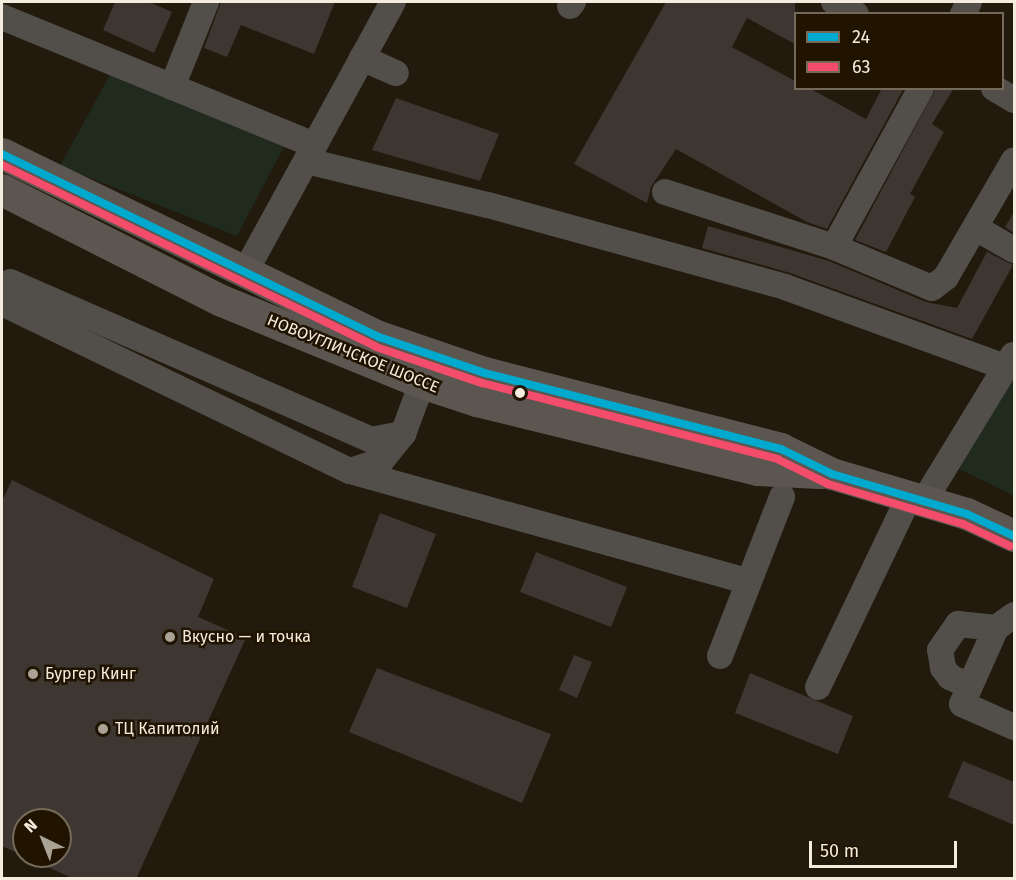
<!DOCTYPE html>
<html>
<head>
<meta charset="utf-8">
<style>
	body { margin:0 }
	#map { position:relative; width:1016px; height:880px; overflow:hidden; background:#211a0d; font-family:"Fira Sans",sans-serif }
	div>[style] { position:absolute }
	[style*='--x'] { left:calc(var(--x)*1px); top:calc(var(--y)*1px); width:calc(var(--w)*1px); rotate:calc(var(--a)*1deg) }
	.green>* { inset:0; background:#202b1d }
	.building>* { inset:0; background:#3e3630 }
	.minor>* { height:26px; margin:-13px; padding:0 13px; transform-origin:13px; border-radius:13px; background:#524e4a }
	.major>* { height:32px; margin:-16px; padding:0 16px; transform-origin:16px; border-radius:16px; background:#5c5650 }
	.bus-1>* { height:8px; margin:-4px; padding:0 4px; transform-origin:4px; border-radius:4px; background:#00a9ce }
	.bus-2>* { height:8px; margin:-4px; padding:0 4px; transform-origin:4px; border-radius:4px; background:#f44d6c }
	.dots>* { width:16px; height:16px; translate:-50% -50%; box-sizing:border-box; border:3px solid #201400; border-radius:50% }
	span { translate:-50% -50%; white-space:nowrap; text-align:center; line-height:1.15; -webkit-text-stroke:5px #201400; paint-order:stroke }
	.street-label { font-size:16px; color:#f4ecde }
	.poi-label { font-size:16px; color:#f4ecde }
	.left { translate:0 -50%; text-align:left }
	.frame { position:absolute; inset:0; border:3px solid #f4ecde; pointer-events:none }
	.legend { position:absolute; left:794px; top:12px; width:210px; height:78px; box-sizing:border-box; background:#201400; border:2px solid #756a59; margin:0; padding:8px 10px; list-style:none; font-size:18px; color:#f4ecde }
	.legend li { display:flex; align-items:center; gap:12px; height:30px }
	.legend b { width:30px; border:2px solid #756a59 }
	.north { position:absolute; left:12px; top:808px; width:60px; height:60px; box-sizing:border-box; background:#201400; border:2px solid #756a59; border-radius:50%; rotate:317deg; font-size:16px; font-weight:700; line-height:24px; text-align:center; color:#f4ecde }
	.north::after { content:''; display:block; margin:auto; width:21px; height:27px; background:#aaa295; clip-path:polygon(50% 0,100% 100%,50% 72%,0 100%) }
	.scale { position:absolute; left:809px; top:841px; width:148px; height:27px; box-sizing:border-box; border:3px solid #f4ecde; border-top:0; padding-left:8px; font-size:18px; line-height:21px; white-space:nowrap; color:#f4ecde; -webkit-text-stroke:4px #201400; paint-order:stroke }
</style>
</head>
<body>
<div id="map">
	<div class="green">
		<div style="clip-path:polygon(112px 71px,287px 141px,237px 236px,60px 166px)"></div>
		<div style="clip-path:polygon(1011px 375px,1014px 377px,1014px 496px,957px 468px)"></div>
	</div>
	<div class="building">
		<div style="clip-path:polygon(115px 2px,149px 2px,172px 12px,154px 53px,103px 30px)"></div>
		<div style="clip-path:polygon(221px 2px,335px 2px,314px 54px,241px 25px,227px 57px,204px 48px)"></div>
		<div style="clip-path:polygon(666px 2px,795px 2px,795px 44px,747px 18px,732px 47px,795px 81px,795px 88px,809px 88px,866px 119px,882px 88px,904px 88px,827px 229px,807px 222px,676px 149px,651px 187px,647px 203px,574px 164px)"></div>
		<div style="clip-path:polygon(936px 88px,954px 88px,932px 124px,944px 132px,910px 194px,915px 197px,886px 252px,855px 240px)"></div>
		<div style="clip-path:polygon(396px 98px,499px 134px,480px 181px,372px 150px)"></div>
		<div style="clip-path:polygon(1014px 212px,1014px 233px,1005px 227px)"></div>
		<div style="clip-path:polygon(708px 226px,829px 261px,926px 302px,957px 308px,987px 252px,1013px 265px,972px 339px,790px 273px,702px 248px)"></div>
		<div style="clip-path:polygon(evenodd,12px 480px,214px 579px,198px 617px,246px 638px,136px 879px,74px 879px,2px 846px,2px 501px,12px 480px,24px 820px,60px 820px,60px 856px,24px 856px,24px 820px)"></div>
		<div style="clip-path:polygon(380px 513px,436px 534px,407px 608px,352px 587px)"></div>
		<div style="clip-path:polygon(536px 552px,627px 587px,611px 627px,520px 592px)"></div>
		<div style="clip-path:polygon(574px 655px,592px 662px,577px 698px,559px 690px)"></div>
		<div style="clip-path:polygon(377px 668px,551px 734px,522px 803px,349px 732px)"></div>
		<div style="clip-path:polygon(750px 673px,853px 716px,838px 754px,735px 713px)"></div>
		<div style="clip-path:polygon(963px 761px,1014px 782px,1014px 825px,948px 797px)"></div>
	</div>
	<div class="minor">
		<div style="--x:834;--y:2;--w:25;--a:29"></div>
		<div style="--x:570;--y:6;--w:5;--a:-53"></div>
		<div style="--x:963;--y:14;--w:13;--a:-63"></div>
		<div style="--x:2;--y:17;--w:337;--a:22.3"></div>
		<div style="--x:362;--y:58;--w:37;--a:24"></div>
		<div style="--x:172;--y:87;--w:92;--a:-68.2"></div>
		<div style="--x:994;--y:88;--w:23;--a:31"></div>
		<div style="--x:307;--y:161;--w:186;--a:13.7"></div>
		<div style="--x:488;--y:205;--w:308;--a:15.4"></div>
		<div style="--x:785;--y:287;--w:234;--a:20"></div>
		<div style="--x:665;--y:192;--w:178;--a:18"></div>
		<div style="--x:834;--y:247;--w:106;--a:22.7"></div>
		<div style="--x:932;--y:288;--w:18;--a:-38"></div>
		<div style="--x:946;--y:277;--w:135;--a:-59.8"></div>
		<div style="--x:976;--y:228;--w:44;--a:30.1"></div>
		<div style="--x:834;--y:247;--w:181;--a:-61.3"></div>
		<div style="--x:244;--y:274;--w:310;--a:-61.3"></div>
		<div style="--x:10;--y:282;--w:394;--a:23.6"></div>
		<div style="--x:371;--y:440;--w:33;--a:-11"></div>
		<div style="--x:2;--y:303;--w:386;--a:25.8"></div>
		<div style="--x:350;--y:471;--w:33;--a:-18"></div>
		<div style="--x:381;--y:461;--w:35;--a:-51"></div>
		<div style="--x:403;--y:434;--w:54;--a:-69.6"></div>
		<div style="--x:350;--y:471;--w:412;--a:15.5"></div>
		<div style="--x:924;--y:501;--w:171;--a:-58.6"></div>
		<div style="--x:1014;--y:615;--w:22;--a:144"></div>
		<div style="--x:996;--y:628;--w:83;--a:114.1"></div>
		<div style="--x:962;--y:704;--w:57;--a:23.9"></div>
		<div style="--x:720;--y:656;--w:171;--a:-68.7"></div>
		<div style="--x:970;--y:686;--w:22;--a:-156"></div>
		<div style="--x:950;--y:677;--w:11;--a:-128"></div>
		<div style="--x:943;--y:668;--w:18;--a:-99"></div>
		<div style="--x:940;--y:650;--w:32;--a:-55"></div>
		<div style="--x:958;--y:624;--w:38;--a:6"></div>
		<div style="--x:818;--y:687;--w:211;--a:-64.4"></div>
	</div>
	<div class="major">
		<div style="--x:2;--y:154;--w:419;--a:25.9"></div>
		<div style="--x:379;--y:337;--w:112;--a:18.8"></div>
		<div style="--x:485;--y:373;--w:306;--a:14.4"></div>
		<div style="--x:781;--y:449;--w:57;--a:26.1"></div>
		<div style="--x:832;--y:474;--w:141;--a:16.5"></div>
		<div style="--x:967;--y:514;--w:52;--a:25.1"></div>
		<div style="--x:2;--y:190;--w:246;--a:26.8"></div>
		<div style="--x:222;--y:301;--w:216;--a:22.3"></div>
		<div style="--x:422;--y:383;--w:58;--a:18.1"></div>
		<div style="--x:477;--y:401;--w:289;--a:13.8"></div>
		<div style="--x:758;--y:470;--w:62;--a:2.8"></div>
	</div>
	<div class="bus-1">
		<div style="--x:2;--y:154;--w:419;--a:25.9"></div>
		<div style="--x:379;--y:337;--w:112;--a:18.8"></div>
		<div style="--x:485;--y:373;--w:306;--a:14.4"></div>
		<div style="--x:781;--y:449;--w:57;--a:26.1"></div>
		<div style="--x:832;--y:474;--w:141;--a:16.5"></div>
		<div style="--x:967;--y:514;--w:52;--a:25.1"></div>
	</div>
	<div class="bus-2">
		<div style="--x:2;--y:165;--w:416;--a:25.9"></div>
		<div style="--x:376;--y:347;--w:112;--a:18.8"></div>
		<div style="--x:482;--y:383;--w:305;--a:14.4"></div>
		<div style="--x:777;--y:459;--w:57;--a:26.1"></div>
		<div style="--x:828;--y:484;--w:141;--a:16.5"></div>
		<div style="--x:963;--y:524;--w:52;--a:25.1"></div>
	</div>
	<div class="dots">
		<div style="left:520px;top:393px;background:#f4ecde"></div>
		<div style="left:170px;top:637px;background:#aaa295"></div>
		<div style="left:33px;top:674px;background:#aaa295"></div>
		<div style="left:103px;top:729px;background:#aaa295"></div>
	</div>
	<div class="street-label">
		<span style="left:353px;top:354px;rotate:22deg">НОВОУГЛИЧСКОЕ ШОССЕ</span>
	</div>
	<div class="poi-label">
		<span class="left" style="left:182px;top:637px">Вкусно — и точка</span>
		<span class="left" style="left:45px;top:674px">Бургер Кинг</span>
		<span class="left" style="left:115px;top:729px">ТЦ Капитолий</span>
	</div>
	<div class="frame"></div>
	<ul class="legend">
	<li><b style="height:8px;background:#00a9ce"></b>24</li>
	<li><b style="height:8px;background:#f44d6c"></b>63</li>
	</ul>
	<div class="north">N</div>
	<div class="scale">50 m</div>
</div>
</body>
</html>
